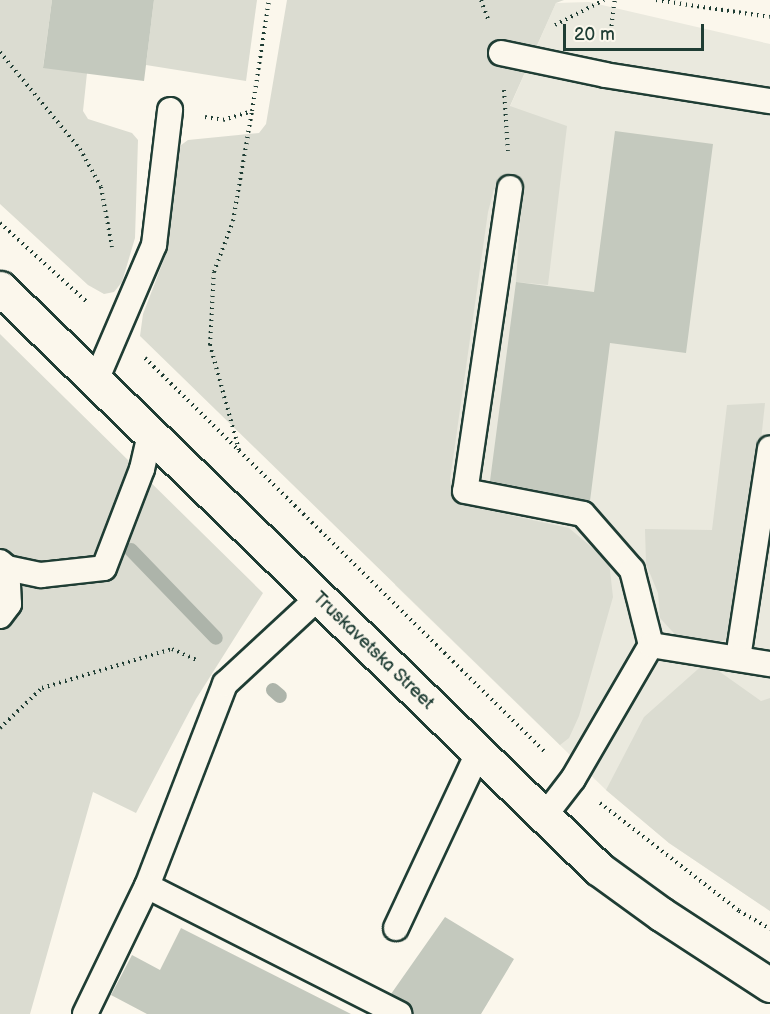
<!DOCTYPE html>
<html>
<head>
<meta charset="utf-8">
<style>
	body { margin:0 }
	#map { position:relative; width:770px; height:1014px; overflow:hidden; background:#fbf7ec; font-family:"Balsamiq Sans",sans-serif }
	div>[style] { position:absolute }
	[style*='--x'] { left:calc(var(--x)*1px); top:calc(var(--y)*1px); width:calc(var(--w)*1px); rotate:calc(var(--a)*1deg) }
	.built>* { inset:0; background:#eae9de }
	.green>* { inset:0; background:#dbdcd1 }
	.stream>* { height:14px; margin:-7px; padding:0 7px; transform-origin:7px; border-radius:7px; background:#adb4aa }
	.building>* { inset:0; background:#c4c9be }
	.path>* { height:4px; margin-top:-2px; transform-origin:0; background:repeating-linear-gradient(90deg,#1f3d34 0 1.5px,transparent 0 6px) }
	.roads { filter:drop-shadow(2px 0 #1f3d34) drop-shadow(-2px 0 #1f3d34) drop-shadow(0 2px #1f3d34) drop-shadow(0 -2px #1f3d34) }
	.lane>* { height:24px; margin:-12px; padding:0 12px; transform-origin:12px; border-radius:12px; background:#fbf7ec }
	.street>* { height:33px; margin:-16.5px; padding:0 16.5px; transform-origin:16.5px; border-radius:16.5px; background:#fbf7ec }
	span { translate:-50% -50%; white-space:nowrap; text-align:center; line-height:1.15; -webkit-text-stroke:4.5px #fbf7ec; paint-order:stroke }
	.street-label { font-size:18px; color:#1f3d34 }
	.scale { position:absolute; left:563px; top:24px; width:141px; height:27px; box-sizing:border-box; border:3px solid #1f3d34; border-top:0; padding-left:8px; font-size:18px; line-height:21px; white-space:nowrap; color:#1f3d34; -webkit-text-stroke:4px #fbf7ec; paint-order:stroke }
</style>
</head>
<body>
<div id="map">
	<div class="built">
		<div style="clip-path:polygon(589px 2px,770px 44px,770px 911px,669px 843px,606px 790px,395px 585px,464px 210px,556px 3px)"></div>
	</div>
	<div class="green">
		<div style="clip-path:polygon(0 0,52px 0,43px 67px,87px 73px,83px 111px,88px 119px,132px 133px,138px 140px,135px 238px,122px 282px,114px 292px,104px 294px,88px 285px,0 204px)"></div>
		<div style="clip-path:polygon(154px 0,257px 0,246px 81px,146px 65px)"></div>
		<div style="clip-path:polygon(287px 0,564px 0,556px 3px,510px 106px,567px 126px,548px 285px,516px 282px,522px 190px,494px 189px,488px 212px,450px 480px,464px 505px,569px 528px,609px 562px,613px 597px,579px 716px,569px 738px,560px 745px,140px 336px,143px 314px,166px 254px,177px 148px,188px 140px,259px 133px,266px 124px)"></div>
		<div style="clip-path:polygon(0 334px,263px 593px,196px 699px,136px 813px,93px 792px,30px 1014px,0 1014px)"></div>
		<div style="clip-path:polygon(765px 403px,759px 459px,770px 457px,770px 553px,758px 562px,732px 638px,704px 646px,682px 642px,660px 618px,658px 593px,646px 564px,645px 529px,712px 530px,727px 405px)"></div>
		<div style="clip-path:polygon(706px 662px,761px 701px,770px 698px,770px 911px,669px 843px,606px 790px,644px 717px)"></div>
	</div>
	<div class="stream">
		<div style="--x:131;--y:550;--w:122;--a:46"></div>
		<div style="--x:273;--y:690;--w:9;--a:41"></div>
	</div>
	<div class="building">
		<div style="clip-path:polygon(52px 0,154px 0,144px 81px,43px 68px)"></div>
		<div style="clip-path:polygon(615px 131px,713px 144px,686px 353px,610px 343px,590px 501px,490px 481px,516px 282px,594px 292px)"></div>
		<div style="clip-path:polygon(445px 917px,514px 959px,481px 1014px,413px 1014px,411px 1006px,391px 994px)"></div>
		<div style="clip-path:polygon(181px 928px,351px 1014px,147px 1014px,111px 995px,132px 955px,160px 970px)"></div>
	</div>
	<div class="path">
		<div style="--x:481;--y:0;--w:20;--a:70"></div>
		<div style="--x:656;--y:0;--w:115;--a:8.5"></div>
		<div style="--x:555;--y:25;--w:55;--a:-27"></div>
		<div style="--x:610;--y:38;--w:38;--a:-83"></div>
		<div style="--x:0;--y:52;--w:126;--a:50.5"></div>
		<div style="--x:80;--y:149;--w:43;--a:61.1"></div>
		<div style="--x:101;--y:187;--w:61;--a:79.6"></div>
		<div style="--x:504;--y:90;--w:61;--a:86.2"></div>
		<div style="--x:205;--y:117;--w:18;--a:9"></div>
		<div style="--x:223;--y:120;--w:30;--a:-17"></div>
		<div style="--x:252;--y:111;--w:112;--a:-81.3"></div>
		<div style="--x:0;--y:223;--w:119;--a:42.3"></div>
		<div style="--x:145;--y:358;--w:563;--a:44.57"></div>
		<div style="--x:239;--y:450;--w:109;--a:-105.4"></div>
		<div style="--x:210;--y:345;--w:73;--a:-86.9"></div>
		<div style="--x:214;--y:272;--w:54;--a:-69.6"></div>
		<div style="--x:233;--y:221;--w:112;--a:-80.2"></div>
		<div style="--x:0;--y:728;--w:58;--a:-43.6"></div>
		<div style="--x:42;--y:688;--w:136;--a:-16.7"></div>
		<div style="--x:172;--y:649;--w:27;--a:24"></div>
		<div style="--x:600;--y:803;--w:176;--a:37.8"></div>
		<div style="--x:739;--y:911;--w:36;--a:30"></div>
	</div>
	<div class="roads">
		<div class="lane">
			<div style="--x:501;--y:53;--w:106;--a:11.9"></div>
			<div style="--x:605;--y:75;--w:167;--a:9"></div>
			<div style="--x:510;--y:188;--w:306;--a:98.4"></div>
			<div style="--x:465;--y:491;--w:120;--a:11"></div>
			<div style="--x:583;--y:514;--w:74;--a:48.8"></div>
			<div style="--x:632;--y:570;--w:77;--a:75.8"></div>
			<div style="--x:97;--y:378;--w:145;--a:-66.8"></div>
			<div style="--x:154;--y:245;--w:136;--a:-83.2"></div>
			<div style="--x:0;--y:562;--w:9;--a:41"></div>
			<div style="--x:7;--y:568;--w:35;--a:12"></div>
			<div style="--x:41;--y:575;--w:63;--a:-6.3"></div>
			<div style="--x:104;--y:568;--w:106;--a:-69"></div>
			<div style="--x:142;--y:469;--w:39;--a:-77"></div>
			<div style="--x:0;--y:616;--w:15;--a:-53"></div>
			<div style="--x:9;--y:604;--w:36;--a:-93"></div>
			<div style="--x:738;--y:658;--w:212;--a:-81.3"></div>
			<div style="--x:546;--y:814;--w:44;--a:-52.4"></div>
			<div style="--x:573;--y:779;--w:155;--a:-59.8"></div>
			<div style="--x:651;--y:645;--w:121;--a:9.1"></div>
			<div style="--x:147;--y:886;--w:217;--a:-68.9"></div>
			<div style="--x:225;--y:684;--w:127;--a:-42.8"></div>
			<div style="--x:396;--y:928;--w:193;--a:-64.9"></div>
			<div style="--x:85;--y:1014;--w:142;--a:-64.2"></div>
			<div style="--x:147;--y:886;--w:283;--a:26.9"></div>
		</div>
		<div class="street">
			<div style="--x:0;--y:288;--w:834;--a:44.13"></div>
			<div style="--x:599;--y:869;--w:77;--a:36"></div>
			<div style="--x:661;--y:914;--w:130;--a:33.1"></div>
		</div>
	</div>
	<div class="street-label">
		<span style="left:373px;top:651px;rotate:44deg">Truskavetska Street</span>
	</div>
	<div class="scale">20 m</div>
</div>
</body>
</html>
